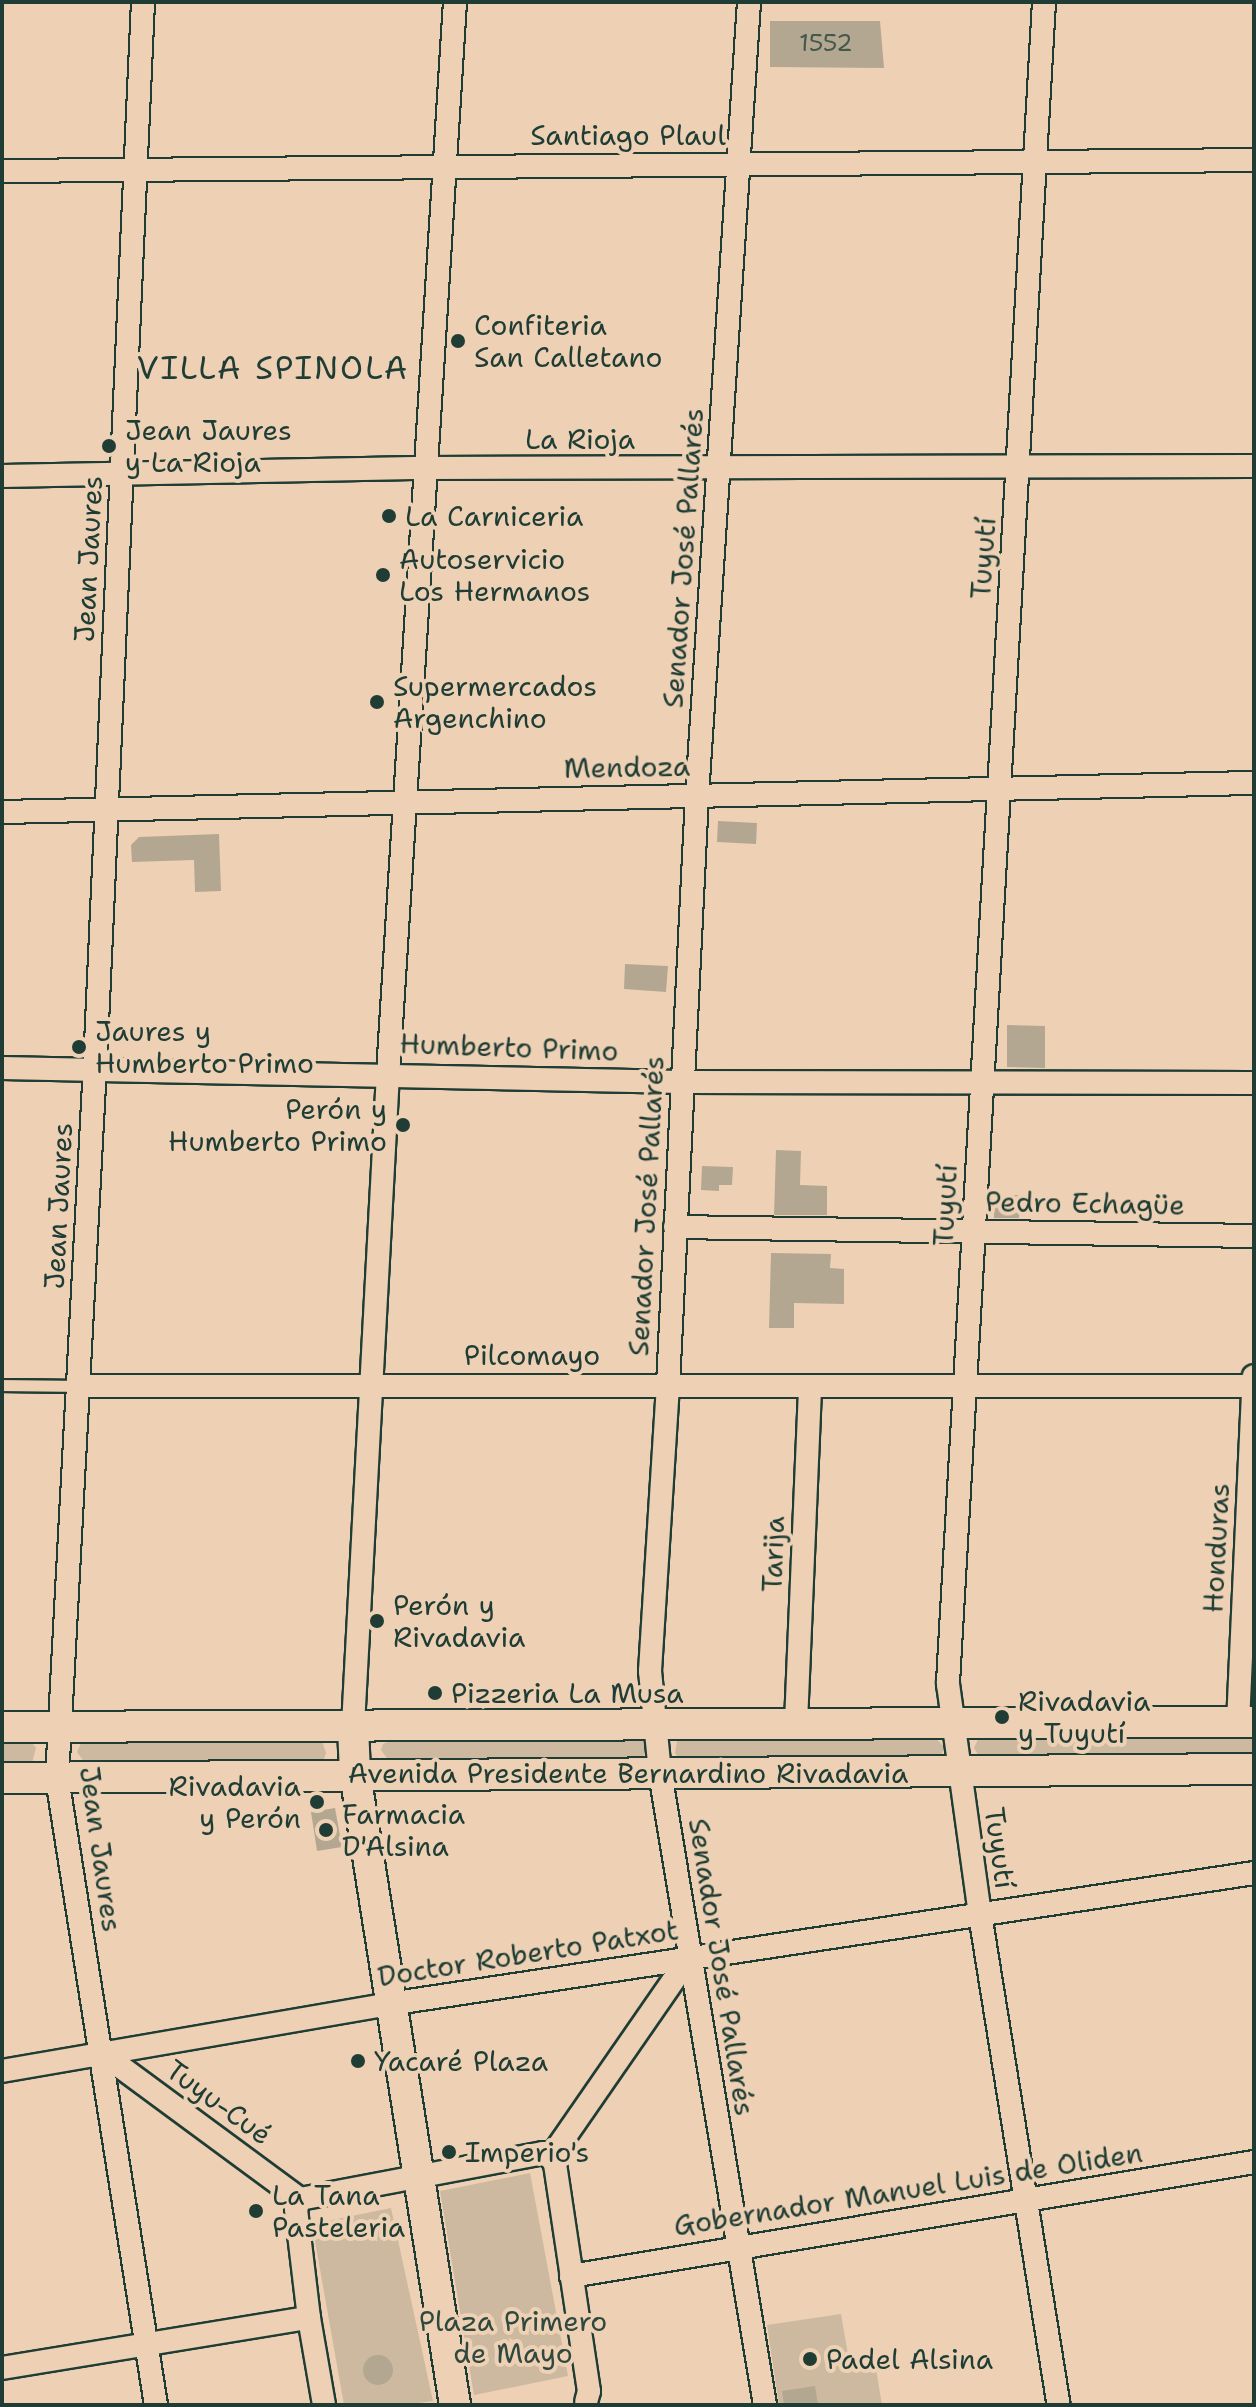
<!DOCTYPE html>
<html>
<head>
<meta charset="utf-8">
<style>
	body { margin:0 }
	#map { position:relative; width:1256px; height:2407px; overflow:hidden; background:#eed1b5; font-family:"Shantell Sans",sans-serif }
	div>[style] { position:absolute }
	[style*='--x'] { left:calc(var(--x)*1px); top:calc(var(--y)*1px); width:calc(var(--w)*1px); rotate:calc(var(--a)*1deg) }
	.green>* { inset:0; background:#ccb9a0 }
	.building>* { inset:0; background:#b4a791 }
	.round { border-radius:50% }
	.roads { filter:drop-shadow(2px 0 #1f3d34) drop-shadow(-2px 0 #1f3d34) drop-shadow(0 2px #1f3d34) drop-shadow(0 -2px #1f3d34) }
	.lane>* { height:11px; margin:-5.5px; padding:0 5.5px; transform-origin:5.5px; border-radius:5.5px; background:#eed1b5 }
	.street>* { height:22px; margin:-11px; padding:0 11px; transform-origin:11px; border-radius:11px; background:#eed1b5 }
	.secondary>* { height:30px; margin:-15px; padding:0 15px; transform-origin:15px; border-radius:15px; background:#eed1b5 }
	.dots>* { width:22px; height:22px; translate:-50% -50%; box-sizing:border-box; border:4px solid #eed1b5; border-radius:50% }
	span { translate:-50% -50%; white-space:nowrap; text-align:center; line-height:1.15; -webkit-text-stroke:8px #eed1b5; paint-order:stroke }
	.number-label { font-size:24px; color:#44584b }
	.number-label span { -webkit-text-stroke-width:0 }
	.street-label { font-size:28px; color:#1f3d34 }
	.poi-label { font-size:28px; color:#1f3d34 }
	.left { translate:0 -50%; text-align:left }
	.right { translate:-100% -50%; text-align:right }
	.park-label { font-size:28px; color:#30493f }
	.quarter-label { font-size:32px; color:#1f3d34; letter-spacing:2px }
	.frame { position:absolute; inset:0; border:4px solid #1f3d34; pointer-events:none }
</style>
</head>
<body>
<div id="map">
	<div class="green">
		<div style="clip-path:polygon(1254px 1733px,1254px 1757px,980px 1758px,974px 1748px,980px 1735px)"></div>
		<div style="clip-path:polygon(932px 1734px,945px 1748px,940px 1757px,678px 1758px,675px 1753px,677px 1741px,683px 1735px)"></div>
		<div style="clip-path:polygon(641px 1737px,647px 1748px,642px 1759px,389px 1761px,381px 1750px,383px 1744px,394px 1739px)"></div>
		<div style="clip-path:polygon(2px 1738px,29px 1739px,36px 1748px,32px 1763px,2px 1768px)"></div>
		<div style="clip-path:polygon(315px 1738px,322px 1741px,326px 1753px,323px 1762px,87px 1766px,77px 1752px,82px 1741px)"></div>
		<div style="clip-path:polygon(530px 2173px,568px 2376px,474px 2395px,440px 2191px)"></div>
		<div style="clip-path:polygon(391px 2208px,433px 2401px,402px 2405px,344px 2405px,312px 2224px)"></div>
		<div style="clip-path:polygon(841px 2314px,849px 2360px,874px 2357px,882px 2405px,779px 2405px,767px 2325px)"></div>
	</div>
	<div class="building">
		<div style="clip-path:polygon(770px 21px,880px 21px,884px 68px,770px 67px)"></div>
		<div style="clip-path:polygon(718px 821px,757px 823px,756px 844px,717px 842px)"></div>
		<div style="clip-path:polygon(219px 834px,221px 891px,195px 892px,194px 860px,132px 862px,131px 845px,139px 837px)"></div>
		<div style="clip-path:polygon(625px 964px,668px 966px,666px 992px,624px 989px)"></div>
		<div style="clip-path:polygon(1007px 1025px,1045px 1026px,1045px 1068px,1007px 1067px)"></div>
		<div style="clip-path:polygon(776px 1150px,801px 1151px,800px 1185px,827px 1186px,827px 1215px,774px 1215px)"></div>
		<div style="clip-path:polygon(702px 1166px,733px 1167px,732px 1185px,719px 1185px,719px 1191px,701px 1190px)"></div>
		<div style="clip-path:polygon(994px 1195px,1020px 1195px,1019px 1218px,994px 1218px)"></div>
		<div style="clip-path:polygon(771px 1253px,831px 1254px,830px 1268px,844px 1269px,844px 1304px,794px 1303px,794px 1328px,769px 1328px)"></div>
		<div style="clip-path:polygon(335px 1808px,342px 1847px,317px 1851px,311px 1812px)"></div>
		<div class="round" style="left:363px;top:2355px;width:30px;height:30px"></div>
		<div style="clip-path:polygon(815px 2386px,818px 2405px,784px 2405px,782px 2391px)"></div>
	</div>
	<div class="roads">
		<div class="lane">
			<div style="--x:2;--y:1385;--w:77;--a:0.7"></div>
		</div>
		<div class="street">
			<div style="--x:143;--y:2;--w:1046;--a:92.58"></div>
			<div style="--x:96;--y:1047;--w:732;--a:93.05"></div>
			<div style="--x:57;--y:1778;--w:635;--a:81.03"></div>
			<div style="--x:749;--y:2;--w:796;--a:93.75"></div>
			<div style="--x:697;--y:796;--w:590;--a:92.82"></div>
			<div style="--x:668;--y:1385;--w:287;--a:93.6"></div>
			<div style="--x:650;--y:1671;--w:102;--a:84.4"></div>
			<div style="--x:660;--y:1773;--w:641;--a:80.57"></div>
			<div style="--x:1044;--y:2;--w:1685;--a:93.27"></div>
			<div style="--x:948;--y:1684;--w:232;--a:82.1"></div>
			<div style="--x:980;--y:1914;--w:497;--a:80.9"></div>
			<div style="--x:2;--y:171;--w:1252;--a:-0.5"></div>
			<div style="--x:2;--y:476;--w:425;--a:-1.1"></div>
			<div style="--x:427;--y:468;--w:827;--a:-0.14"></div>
			<div style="--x:2;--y:812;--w:1252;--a:-1.33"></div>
			<div style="--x:2;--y:1068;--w:680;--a:1.18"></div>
			<div style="--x:682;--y:1082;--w:572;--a:0.1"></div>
			<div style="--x:675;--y:1227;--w:579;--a:0.89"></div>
			<div style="--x:79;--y:1386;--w:1175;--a:0"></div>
			<div style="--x:796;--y:1723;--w:336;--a:-87.6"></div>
			<div style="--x:1238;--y:1723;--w:347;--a:-87.4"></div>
			<div style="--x:353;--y:1726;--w:654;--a:-86.93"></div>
			<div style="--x:388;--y:1073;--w:1073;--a:-86.42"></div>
			<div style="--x:103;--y:2054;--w:245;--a:36.4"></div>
			<div style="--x:2;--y:2071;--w:393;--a:-9.8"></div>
			<div style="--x:389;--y:2004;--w:875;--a:-8.61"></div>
			<div style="--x:551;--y:2157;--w:8;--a:60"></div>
			<div style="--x:555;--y:2164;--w:230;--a:81.5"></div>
			<div style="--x:589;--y:2391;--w:11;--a:105"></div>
			<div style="--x:551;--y:2157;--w:242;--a:-55.3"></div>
			<div style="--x:300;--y:2199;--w:247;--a:-10.7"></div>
			<div style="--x:543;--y:2153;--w:9;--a:27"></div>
			<div style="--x:300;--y:2199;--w:11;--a:112"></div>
			<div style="--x:296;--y:2209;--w:110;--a:83.2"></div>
			<div style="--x:309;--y:2318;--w:88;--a:80.2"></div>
			<div style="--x:571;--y:2276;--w:692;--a:-9.48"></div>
			<div style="--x:2;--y:2368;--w:311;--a:-9.3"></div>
		</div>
		<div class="secondary">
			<div style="--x:353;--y:1726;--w:48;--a:87.6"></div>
			<div style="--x:355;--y:1774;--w:639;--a:80.99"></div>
			<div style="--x:2;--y:1727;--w:1252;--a:-0.23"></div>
			<div style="--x:2;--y:1778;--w:1252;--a:-0.41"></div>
		</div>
	</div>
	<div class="dots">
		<div style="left:458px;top:341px;background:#1f3d34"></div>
		<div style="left:109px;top:446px;background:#1f3d34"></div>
		<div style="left:389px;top:516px;background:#1f3d34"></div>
		<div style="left:383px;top:575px;background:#1f3d34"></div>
		<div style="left:377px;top:702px;background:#1f3d34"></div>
		<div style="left:79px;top:1047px;background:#1f3d34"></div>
		<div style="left:403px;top:1125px;background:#1f3d34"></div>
		<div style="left:377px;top:1621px;background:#1f3d34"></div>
		<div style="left:435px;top:1693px;background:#1f3d34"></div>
		<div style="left:1002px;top:1717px;background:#1f3d34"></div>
		<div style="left:317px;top:1802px;background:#1f3d34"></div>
		<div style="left:326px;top:1830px;background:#1f3d34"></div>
		<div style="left:358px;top:2061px;background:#1f3d34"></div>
		<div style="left:449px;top:2152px;background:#1f3d34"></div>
		<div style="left:256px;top:2211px;background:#1f3d34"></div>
		<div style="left:810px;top:2359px;background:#1f3d34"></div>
	</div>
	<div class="number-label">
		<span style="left:826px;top:44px">1552</span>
	</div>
	<div class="street-label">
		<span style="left:628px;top:135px">Santiago Plaul</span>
		<span style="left:580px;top:439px">La Rioja</span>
		<span style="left:683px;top:558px;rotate:-86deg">Senador José Pallarés</span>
		<span style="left:983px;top:558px;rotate:-86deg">Tuyutí</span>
		<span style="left:88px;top:559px;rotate:-87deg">Jean Jaures</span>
		<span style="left:627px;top:767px;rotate:-1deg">Mendoza</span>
		<span style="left:509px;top:1047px;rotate:2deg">Humberto Primo</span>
		<span style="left:1085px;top:1203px;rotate:1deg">Pedro Echagüe</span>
		<span style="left:945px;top:1205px;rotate:-87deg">Tuyutí</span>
		<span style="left:58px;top:1206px;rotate:-87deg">Jean Jaures</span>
		<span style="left:646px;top:1206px;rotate:-87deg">Senador José Pallarés</span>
		<span style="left:532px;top:1355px">Pilcomayo</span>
		<span style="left:1216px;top:1548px;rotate:-87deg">Honduras</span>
		<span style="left:773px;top:1554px;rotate:-88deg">Tarija</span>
		<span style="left:628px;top:1773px">Avenida Presidente Bernardino Rivadavia</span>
		<span style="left:1000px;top:1848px;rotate:82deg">Tuyutí</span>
		<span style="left:101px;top:1849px;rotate:82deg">Jean Jaures</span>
		<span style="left:528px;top:1953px;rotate:-9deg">Doctor Roberto Patxot</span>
		<span style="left:722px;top:1967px;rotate:81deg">Senador José Pallarés</span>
		<span style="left:219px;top:2102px;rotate:36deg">Tuyu-Cué</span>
		<span style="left:908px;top:2189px;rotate:-9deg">Gobernador Manuel Luis de Oliden</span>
	</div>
	<div class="poi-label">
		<span class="left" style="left:474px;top:341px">Confiteria<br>San Calletano</span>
		<span class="left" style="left:125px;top:446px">Jean Jaures<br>y La Rioja</span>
		<span class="left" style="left:405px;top:516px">La Carniceria</span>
		<span class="left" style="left:399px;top:575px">Autoservicio<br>Los Hermanos</span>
		<span class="left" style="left:393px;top:702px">Supermercados<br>Argenchino</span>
		<span class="left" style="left:95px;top:1047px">Jaures y<br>Humberto Primo</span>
		<span class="right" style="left:387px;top:1125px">Perón y<br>Humberto Primo</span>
		<span class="left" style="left:393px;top:1621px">Perón y<br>Rivadavia</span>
		<span class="left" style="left:451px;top:1693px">Pizzeria La Musa</span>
		<span class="left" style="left:1018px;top:1717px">Rivadavia<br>y Tuyutí</span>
		<span class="right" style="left:301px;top:1802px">Rivadavia<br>y Perón</span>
		<span class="left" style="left:342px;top:1830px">Farmacia<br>D'Alsina</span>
		<span class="left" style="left:374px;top:2061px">Yacaré Plaza</span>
		<span class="left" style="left:465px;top:2152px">Imperio's</span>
		<span class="left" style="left:272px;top:2211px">La Tana<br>Pasteleria</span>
		<span class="left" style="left:826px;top:2359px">Padel Alsina</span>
	</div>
	<div class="park-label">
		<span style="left:513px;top:2337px">Plaza Primero<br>de Mayo</span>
	</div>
	<div class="quarter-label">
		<span style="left:273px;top:368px">VILLA SPINOLA</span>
	</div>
	<div class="frame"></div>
</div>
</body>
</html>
